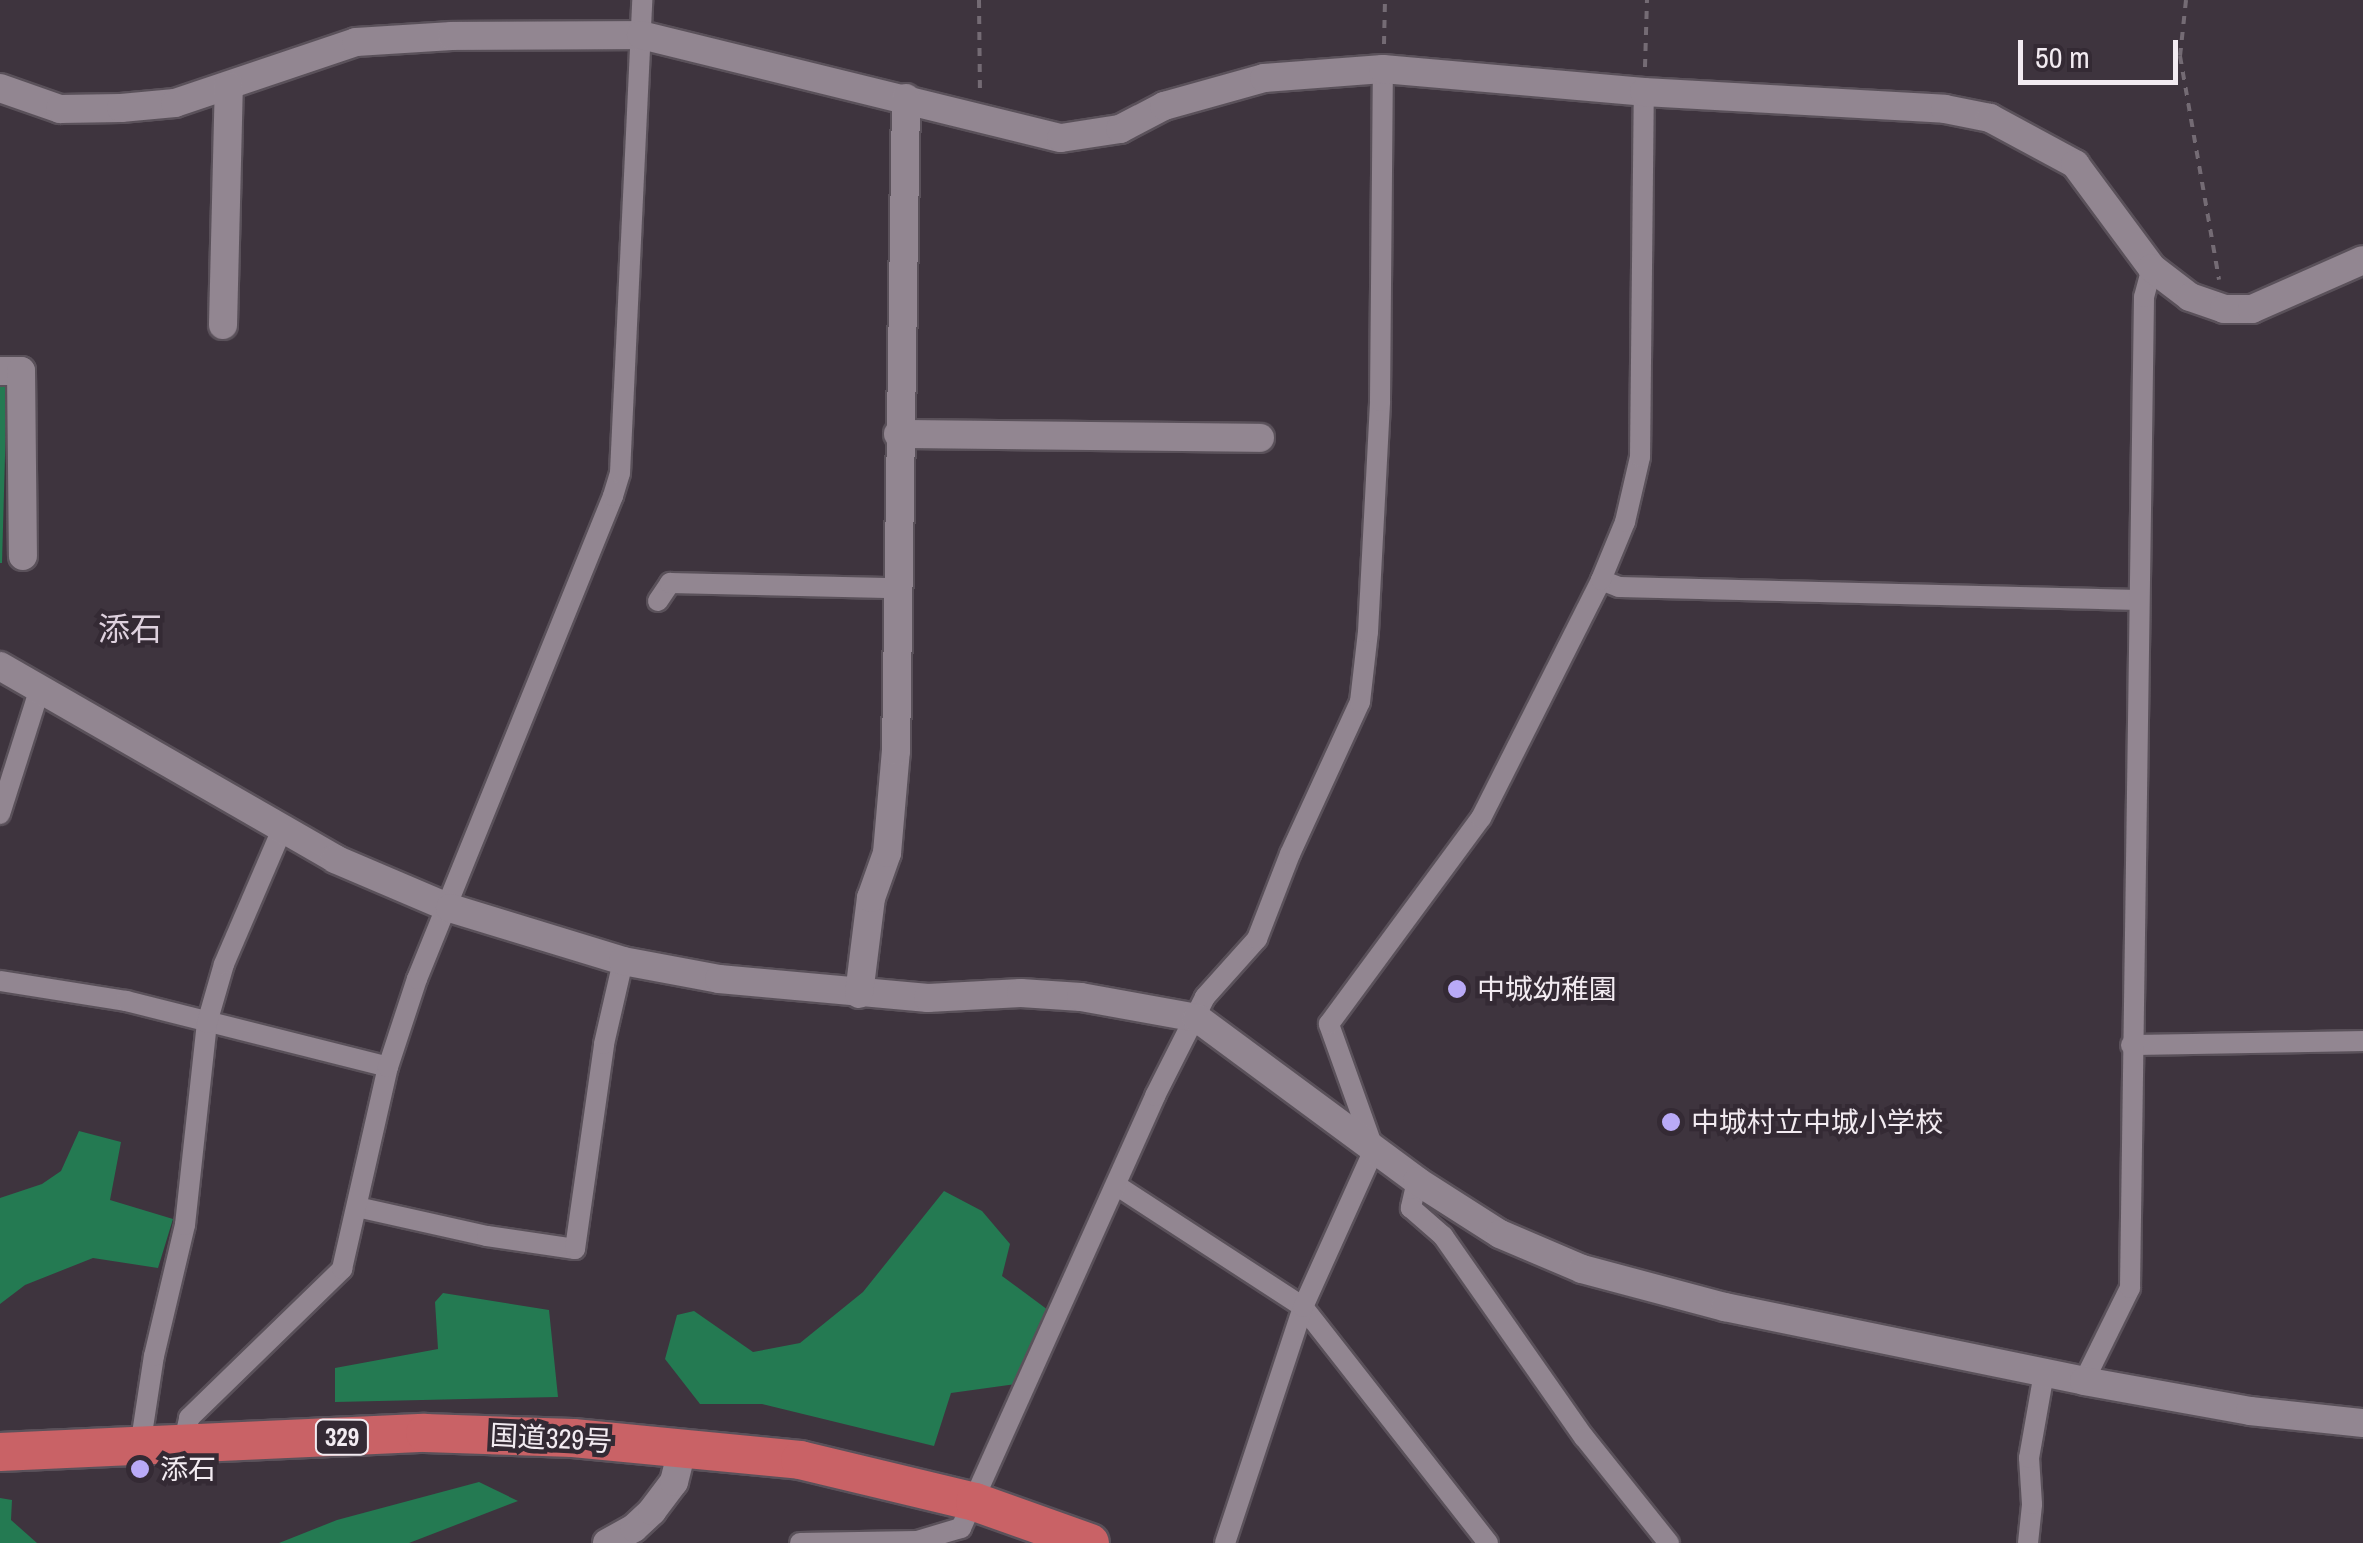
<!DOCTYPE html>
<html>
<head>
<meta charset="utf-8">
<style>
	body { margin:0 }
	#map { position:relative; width:2363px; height:1543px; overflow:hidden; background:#3e343e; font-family:"Archivo Narrow","Noto Sans JP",sans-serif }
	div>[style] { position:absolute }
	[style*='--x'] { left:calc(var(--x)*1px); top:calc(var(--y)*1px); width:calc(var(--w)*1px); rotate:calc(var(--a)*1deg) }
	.forest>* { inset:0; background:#247a52 }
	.path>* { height:4px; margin-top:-2px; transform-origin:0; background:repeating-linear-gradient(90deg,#746b74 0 8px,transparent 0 16px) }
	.roads { filter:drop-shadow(2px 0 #5a515a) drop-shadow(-2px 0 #5a515a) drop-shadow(0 2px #5a515a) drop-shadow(0 -2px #5a515a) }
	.street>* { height:20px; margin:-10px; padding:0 10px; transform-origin:10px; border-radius:10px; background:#928691 }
	.secondary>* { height:28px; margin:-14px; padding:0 14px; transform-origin:14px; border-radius:14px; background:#928691 }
	.highway>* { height:38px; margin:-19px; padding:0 19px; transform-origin:19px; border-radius:19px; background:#c96266 }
	.dots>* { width:28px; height:28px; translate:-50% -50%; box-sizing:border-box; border:5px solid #342a34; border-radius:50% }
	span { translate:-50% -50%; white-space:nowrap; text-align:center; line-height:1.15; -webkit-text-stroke:9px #342a34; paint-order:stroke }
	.shield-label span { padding:2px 8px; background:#342a34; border:2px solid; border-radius:8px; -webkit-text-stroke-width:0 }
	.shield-label { font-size:25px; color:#f2ebf1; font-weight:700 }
	.poi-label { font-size:28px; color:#f2ebf1 }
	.left { translate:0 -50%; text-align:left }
	.street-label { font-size:28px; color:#f2ebf1 }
	.quarter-label { font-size:32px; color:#ded1de }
	.scale { position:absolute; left:2018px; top:40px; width:160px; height:45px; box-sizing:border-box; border:5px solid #f2ebf1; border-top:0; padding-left:12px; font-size:30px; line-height:35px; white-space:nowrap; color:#f2ebf1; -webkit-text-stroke:8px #342a34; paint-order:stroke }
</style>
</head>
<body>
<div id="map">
	<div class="forest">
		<div style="clip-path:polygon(0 385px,7px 385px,2px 563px,0 563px)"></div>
		<div style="clip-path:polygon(79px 1131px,121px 1142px,110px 1200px,173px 1219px,158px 1268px,93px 1258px,25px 1285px,0 1304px,0 1198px,42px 1184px,61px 1171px)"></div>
		<div style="clip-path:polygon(944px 1191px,982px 1211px,1010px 1244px,1002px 1276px,1048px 1310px,1016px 1384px,951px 1393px,934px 1446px,762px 1404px,700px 1404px,665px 1359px,677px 1315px,694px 1311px,753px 1352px,800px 1343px,863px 1292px)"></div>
		<div style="clip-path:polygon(443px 1293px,549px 1310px,558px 1397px,335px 1402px,335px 1368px,438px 1349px,435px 1302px)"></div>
		<div style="clip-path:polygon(479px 1482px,518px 1501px,409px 1543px,279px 1543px,337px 1520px)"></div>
		<div style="clip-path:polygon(0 1498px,12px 1500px,11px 1520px,37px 1543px,0 1543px)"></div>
	</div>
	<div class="path">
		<div style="--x:979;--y:0;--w:96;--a:89.4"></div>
		<div style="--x:2186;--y:0;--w:56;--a:96.1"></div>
		<div style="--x:2180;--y:56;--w:227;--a:80.1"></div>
		<div style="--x:1384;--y:44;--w:44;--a:-88.7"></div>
		<div style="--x:1645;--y:67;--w:67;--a:-88.3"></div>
	</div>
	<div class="roads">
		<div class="street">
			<div style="--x:1601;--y:580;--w:19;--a:21"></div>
			<div style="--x:1619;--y:587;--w:520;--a:1.43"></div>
			<div style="--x:658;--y:601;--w:22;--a:-56"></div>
			<div style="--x:670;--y:583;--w:227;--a:1.3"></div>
			<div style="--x:0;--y:814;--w:132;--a:-72.4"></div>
			<div style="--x:0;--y:981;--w:128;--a:9"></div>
			<div style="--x:126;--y:1001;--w:270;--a:14.1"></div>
			<div style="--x:2131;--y:1045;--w:232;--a:-1"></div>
			<div style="--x:1417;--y:1181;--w:28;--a:103"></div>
			<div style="--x:1411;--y:1208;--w:43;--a:41.2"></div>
			<div style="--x:1443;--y:1236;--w:246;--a:55"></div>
			<div style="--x:1584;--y:1437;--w:136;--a:51.3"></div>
			<div style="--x:1116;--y:1185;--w:223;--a:33.1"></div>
			<div style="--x:1303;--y:1307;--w:300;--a:51.9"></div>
			<div style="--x:357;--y:1207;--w:133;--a:12.6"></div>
			<div style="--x:487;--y:1236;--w:89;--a:8.4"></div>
			<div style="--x:575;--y:1249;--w:207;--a:-81.9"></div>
			<div style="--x:604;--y:1044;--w:85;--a:-77.1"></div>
			<div style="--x:2084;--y:1381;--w:104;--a:-63.7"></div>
			<div style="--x:2130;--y:1288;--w:991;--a:-89.19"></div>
			<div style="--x:2144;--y:297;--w:30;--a:-75"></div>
			<div style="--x:183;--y:1445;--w:28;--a:-77"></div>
			<div style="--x:189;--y:1418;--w:214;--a:-44.2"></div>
			<div style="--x:342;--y:1269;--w:207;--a:-77.2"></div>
			<div style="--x:388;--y:1067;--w:93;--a:-71.8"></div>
			<div style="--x:417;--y:979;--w:521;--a:-67.91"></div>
			<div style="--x:613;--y:496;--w:24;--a:-73"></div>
			<div style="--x:620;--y:473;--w:474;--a:-87.3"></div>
			<div style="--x:140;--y:1447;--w:92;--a:-81.3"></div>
			<div style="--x:154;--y:1356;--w:135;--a:-76.7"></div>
			<div style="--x:185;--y:1225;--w:203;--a:-83.8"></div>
			<div style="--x:207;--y:1023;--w:61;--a:-73.9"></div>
			<div style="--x:224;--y:964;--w:149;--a:-66.7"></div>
			<div style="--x:800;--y:1543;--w:117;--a:-1"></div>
			<div style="--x:917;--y:1541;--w:46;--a:-16.5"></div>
			<div style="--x:961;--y:1528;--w:474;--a:-65.8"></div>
			<div style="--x:1155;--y:1096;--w:111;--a:-63.2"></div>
			<div style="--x:1205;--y:997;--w:78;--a:-48.1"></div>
			<div style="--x:1257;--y:939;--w:91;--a:-68.8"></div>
			<div style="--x:1290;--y:854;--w:167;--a:-65.3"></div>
			<div style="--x:1360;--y:702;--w:70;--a:-83.5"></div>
			<div style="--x:1368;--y:632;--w:231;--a:-87"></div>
			<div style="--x:1380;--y:401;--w:332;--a:-89.5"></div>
			<div style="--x:1225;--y:1543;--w:249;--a:-71.7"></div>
			<div style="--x:1303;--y:1307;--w:172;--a:-65.7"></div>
			<div style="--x:1374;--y:1150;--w:134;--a:-109.7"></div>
			<div style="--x:1329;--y:1024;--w:256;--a:-53.6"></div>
			<div style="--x:1481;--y:818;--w:267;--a:-63.2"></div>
			<div style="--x:1601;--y:580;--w:63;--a:-67.5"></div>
			<div style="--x:1625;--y:522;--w:67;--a:-77"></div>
			<div style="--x:1640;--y:457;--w:365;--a:-89.4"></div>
			<div style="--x:2028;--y:1543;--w:39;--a:-84"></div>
			<div style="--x:2032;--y:1504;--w:46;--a:-93.7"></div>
			<div style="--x:2029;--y:1458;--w:86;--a:-80"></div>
		</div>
		<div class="secondary">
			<div style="--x:0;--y:88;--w:64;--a:19.3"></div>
			<div style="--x:60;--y:109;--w:61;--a:-0.9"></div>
			<div style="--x:121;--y:108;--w:54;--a:-5.3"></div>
			<div style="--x:175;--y:103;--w:191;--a:-18.6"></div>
			<div style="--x:356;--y:42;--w:96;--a:-3.6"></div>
			<div style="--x:452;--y:36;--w:189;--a:-0.3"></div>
			<div style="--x:641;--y:35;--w:432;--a:13.8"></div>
			<div style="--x:1061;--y:138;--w:60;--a:-8.7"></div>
			<div style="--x:1120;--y:129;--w:50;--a:-27.6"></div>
			<div style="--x:1164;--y:106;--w:104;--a:-15.6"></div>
			<div style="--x:1264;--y:78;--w:119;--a:-4.3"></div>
			<div style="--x:1383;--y:69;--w:262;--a:5"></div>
			<div style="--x:1644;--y:92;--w:301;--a:3.2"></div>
			<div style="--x:1945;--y:109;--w:46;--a:11.3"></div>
			<div style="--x:1990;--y:118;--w:97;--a:28.4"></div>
			<div style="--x:2075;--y:164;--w:129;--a:53.5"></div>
			<div style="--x:2152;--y:268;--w:48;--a:37.3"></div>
			<div style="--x:2190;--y:297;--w:36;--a:19"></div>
			<div style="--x:2224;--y:309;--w:28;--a:0"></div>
			<div style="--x:2252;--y:309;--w:121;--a:-23.8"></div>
			<div style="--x:223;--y:325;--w:239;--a:-88.6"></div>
			<div style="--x:0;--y:371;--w:21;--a:0"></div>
			<div style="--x:21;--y:371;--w:185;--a:89.4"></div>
			<div style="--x:898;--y:434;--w:362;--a:0.6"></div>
			<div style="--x:0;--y:666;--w:387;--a:29.9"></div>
			<div style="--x:335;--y:859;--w:125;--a:23.1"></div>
			<div style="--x:450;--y:908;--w:181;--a:17"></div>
			<div style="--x:623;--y:961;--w:98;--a:10.6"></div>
			<div style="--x:719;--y:979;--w:210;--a:5.2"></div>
			<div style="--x:928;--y:998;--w:93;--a:-3.1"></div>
			<div style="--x:1021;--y:993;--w:60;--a:3.8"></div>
			<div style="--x:1081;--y:997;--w:118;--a:10.3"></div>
			<div style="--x:1197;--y:1018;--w:274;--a:36.5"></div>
			<div style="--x:1417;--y:1181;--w:98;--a:32.6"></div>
			<div style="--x:1500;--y:1234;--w:89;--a:23.1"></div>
			<div style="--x:1582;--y:1269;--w:148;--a:14.9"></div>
			<div style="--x:1725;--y:1307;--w:367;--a:11.6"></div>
			<div style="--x:2084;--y:1381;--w:169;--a:10.2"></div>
			<div style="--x:2250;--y:1411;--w:114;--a:6.1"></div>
			<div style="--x:859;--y:994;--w:97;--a:-82.9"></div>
			<div style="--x:871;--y:898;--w:48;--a:-70.4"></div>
			<div style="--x:887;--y:853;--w:102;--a:-85"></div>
			<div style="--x:896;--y:751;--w:653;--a:-89.12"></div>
			<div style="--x:607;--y:1543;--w:31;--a:-29"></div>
			<div style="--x:634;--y:1528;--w:25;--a:-43"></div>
			<div style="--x:652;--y:1511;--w:36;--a:-53"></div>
			<div style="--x:674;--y:1482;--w:36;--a:-76"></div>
		</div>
		<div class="highway">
			<div style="--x:0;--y:1452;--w:425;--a:-2.6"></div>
			<div style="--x:425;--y:1433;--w:148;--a:1.9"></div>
			<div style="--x:573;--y:1438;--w:228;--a:5.5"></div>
			<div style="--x:800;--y:1460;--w:180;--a:13.5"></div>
			<div style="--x:975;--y:1502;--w:122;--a:19.6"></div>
		</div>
	</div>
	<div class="dots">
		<div style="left:1457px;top:989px;background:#b9aaf7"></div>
		<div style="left:1671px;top:1122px;background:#b9aaf7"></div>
		<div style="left:140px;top:1469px;background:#b9aaf7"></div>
	</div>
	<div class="shield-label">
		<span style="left:342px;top:1437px">329</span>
	</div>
	<div class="poi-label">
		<span class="left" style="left:1477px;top:989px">中城幼稚園</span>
		<span class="left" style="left:1691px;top:1122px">中城村立中城小学校</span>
		<span class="left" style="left:160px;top:1469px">添石</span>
	</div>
	<div class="street-label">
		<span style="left:551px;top:1438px;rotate:3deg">国道329号</span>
	</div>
	<div class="quarter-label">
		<span style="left:130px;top:629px">添石</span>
	</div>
	<div class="scale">50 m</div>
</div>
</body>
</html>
